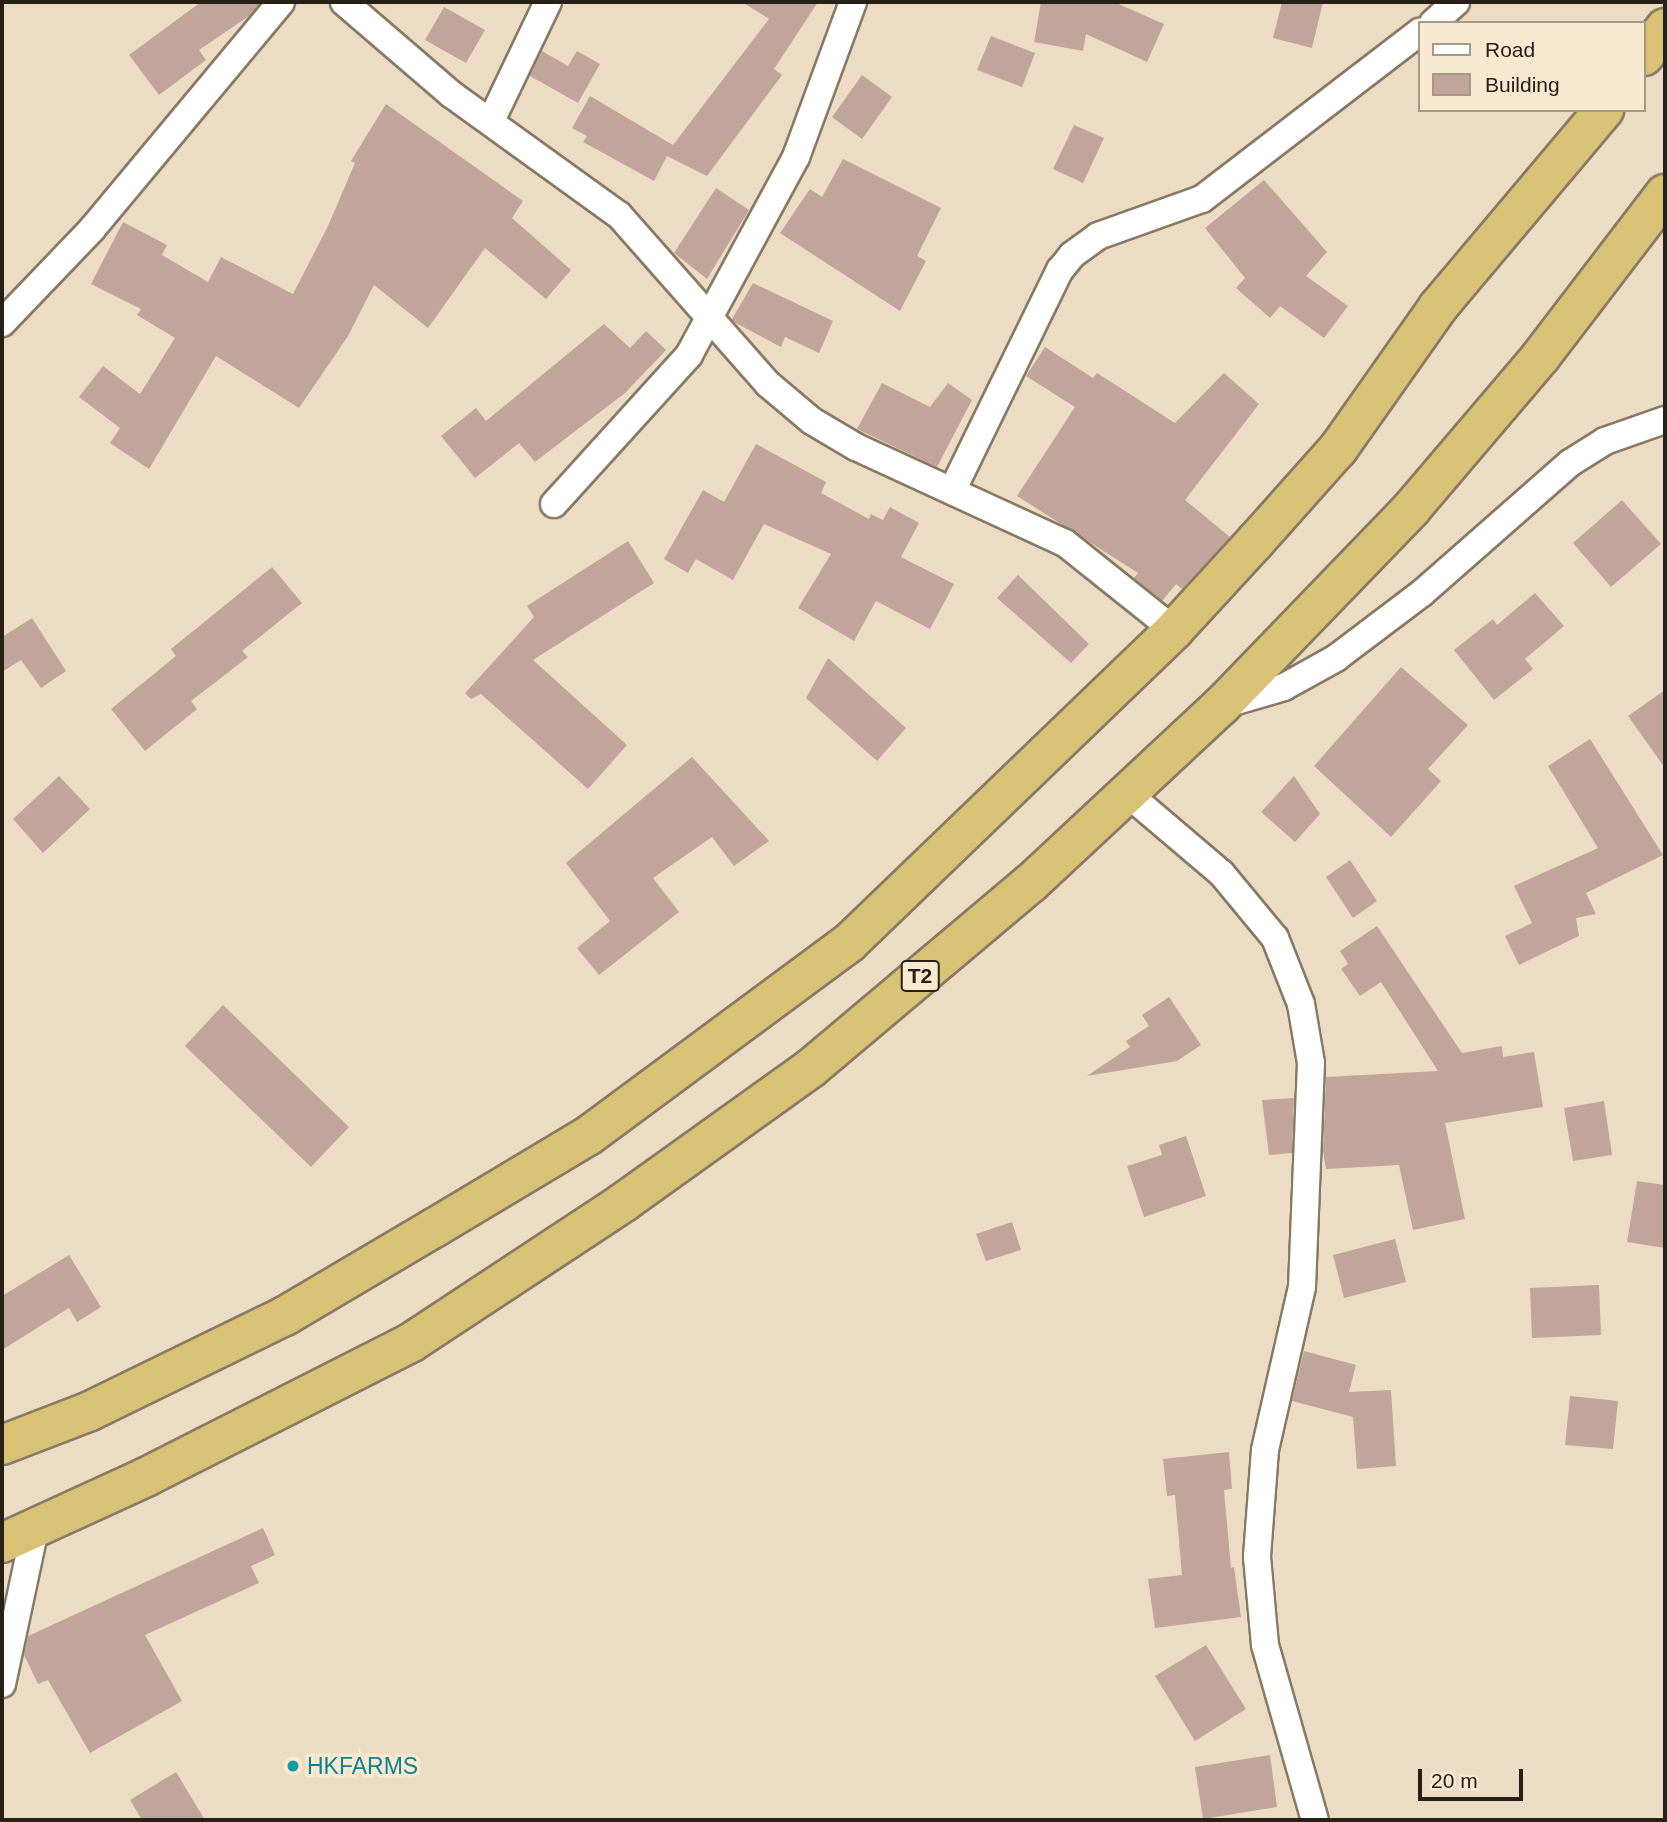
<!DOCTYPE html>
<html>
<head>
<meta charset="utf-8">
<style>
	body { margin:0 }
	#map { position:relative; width:1667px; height:1822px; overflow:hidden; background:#eddcc4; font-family:Helvetica,sans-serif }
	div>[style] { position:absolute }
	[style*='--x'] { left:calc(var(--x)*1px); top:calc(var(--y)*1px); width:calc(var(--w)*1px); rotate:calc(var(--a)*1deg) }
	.building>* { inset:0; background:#c1a49a }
	.roads { filter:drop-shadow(2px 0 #887964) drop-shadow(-2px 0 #887964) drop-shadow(0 2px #887964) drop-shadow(0 -2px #887964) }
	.street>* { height:26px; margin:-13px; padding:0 13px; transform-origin:13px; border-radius:13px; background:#fff }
	.highway>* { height:38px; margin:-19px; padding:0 19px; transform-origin:19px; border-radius:19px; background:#d8c276 }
	.dots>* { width:19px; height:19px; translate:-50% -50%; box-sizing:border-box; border:4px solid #fae9d1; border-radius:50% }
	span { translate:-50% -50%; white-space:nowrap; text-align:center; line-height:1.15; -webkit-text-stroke:7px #fae9d1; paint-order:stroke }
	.shield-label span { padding:2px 5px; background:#fae9d1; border:2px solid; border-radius:5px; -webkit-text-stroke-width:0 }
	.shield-label { font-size:21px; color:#262017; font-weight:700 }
	.culture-label { font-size:23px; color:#0d838f }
	.left { translate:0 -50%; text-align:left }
	.frame { position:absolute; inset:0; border:4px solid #262017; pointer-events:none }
	.legend { position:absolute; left:1418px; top:21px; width:228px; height:91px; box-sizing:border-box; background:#fae9d1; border:2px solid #a59987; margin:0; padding:9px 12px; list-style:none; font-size:21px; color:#262017 }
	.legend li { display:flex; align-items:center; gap:14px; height:35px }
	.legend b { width:35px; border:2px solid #a59987 }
	.scale { position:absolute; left:1418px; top:1769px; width:105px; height:32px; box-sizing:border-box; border:4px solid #262017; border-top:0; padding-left:9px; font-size:21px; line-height:24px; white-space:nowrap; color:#262017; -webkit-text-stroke:5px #fae9d1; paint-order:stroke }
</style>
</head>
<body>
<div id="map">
	<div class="building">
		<div style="clip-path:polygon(201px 2px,261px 2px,249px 16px,199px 50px,206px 60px,159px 95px,129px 55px)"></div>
		<div style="clip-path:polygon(742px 2px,818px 2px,774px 69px,782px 75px,707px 176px,667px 156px,654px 181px,583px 142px,587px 136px,572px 128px,590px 96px,673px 145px,769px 19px)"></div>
		<div style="clip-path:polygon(1041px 2px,1114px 2px,1164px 24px,1147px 62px,1086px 34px,1083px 51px,1034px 42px)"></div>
		<div style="clip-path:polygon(1282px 2px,1323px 2px,1312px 48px,1273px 38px)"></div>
		<div style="clip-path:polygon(444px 7px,485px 30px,466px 63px,425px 40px)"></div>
		<div style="clip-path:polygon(991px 36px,1035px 53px,1022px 87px,977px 70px)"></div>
		<div style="clip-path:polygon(542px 51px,568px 66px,577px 51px,600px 64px,578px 103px,530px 76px)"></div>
		<div style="clip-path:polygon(862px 75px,892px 97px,862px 139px,832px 117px)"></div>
		<div style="clip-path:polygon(386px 104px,523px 201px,512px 218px,571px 270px,546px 299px,485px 248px,428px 328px,374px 285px,348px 336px,299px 408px,216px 356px,149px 469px,110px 443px,120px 428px,79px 397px,103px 366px,140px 394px,175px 338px,137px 315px,141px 309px,91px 284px,123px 222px,167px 245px,162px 255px,208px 282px,221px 257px,293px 294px,328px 226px,355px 163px,351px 161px)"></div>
		<div style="clip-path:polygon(1074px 125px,1104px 138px,1083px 183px,1053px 169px)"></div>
		<div style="clip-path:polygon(843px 159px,941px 208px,917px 256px,926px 261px,900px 311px,780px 233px,810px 189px,822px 197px)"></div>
		<div style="clip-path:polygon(1264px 180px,1327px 252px,1306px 276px,1348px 306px,1324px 338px,1280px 306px,1270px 318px,1236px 288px,1245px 278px,1205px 228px)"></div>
		<div style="clip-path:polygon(716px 188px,749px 210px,707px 279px,674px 253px)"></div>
		<div style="clip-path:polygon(753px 283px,833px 321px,819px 353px,785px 337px,781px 347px,734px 322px,732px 319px)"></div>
		<div style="clip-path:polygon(604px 324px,630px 348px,646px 331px,666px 350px,625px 393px,535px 462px,519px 443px,475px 478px,441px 436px,476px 408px,486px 421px)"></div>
		<div style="clip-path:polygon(1045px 347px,1093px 378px,1097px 373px,1175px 423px,1224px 373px,1259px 404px,1185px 500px,1230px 537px,1182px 589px,1176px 584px,1162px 601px,1134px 578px,1138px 573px,1017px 496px,1075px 407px,1026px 376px)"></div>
		<div style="clip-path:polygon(882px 383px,930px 407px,948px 383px,972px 400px,937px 467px,857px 429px)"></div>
		<div style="clip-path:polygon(756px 444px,826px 482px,821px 493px,869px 519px,871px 514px,883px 520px,890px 507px,919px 523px,901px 557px,954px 584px,930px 629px,876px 601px,854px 641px,798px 608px,831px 554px,764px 524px,733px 580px,696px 559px,688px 573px,664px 559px,703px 490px,724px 502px)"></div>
		<div style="clip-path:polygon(1622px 500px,1661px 544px,1611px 587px,1573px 543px)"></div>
		<div style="clip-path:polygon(628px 541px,654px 583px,533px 660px,627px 745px,588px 789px,481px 694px,471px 699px,465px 693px,534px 617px,527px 606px)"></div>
		<div style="clip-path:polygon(272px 567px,302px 603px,242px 651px,248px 657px,191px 701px,197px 709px,145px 751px,111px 709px,176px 656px,171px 649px)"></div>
		<div style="clip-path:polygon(1018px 575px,1089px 644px,1071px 663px,997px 598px)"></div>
		<div style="clip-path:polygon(1535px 593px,1564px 626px,1525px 659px,1533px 669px,1494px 700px,1454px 650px,1493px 619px,1497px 625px)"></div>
		<div style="clip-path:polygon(32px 618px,66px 671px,41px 688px,21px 660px,2px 672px,2px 637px)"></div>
		<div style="clip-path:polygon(828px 658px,906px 728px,877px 761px,806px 698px)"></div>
		<div style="clip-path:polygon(1401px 667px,1468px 725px,1428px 769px,1441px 781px,1391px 837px,1314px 766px)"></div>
		<div style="clip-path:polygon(1665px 690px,1665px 768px,1628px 716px)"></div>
		<div style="clip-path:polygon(1590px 739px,1663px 855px,1586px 893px,1596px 914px,1576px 918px,1579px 936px,1519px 965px,1505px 936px,1532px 923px,1514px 886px,1598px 848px,1548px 766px)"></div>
		<div style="clip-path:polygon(692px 757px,769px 841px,734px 866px,712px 837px,653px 878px,679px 912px,599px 975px,577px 948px,610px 921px,566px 863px)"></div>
		<div style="clip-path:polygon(59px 776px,90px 809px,43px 853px,13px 819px)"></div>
		<div style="clip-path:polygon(1294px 776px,1320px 814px,1295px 842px,1261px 812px)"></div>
		<div style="clip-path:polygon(1350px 860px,1377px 901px,1353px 918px,1326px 877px)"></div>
		<div style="clip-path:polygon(1377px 926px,1462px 1053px,1502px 1046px,1503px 1057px,1534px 1052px,1543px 1107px,1445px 1123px,1465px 1219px,1413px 1230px,1399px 1165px,1326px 1169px,1323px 1151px,1326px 1077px,1438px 1071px,1381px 982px,1360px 996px,1341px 969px,1348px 964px,1340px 951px)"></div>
		<div style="clip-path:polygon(1169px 997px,1201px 1045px,1177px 1061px,1087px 1076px,1130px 1047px,1126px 1041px,1149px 1026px,1142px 1015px)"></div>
		<div style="clip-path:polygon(223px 1005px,349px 1127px,311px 1167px,185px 1046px)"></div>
		<div style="clip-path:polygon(1294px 1098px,1292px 1153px,1269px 1155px,1262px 1100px)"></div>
		<div style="clip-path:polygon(1604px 1101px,1612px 1155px,1573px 1161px,1564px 1108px)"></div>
		<div style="clip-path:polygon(1186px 1136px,1206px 1196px,1144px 1217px,1127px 1166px,1162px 1155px,1159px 1145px)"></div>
		<div style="clip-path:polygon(1637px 1181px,1665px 1185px,1665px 1248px,1627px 1242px)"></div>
		<div style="clip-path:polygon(1012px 1222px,1021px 1250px,986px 1261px,976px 1234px)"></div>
		<div style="clip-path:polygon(1395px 1239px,1406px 1282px,1344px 1298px,1333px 1255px)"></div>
		<div style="clip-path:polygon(69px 1255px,101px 1307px,77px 1322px,69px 1308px,2px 1350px,2px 1296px)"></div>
		<div style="clip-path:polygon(1599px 1285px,1601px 1335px,1532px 1338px,1530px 1288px)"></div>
		<div style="clip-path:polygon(1304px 1351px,1356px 1365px,1349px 1392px,1391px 1390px,1396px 1466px,1357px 1469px,1353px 1417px,1292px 1401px)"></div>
		<div style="clip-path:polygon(1570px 1396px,1618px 1401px,1613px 1449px,1565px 1445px)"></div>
		<div style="clip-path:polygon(1229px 1452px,1232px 1489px,1224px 1490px,1231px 1568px,1234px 1567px,1241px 1617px,1155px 1628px,1148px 1579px,1182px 1575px,1175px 1495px,1167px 1496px,1163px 1459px)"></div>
		<div style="clip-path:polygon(263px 1528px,275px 1555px,251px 1566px,259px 1583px,145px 1635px,182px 1701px,90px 1753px,48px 1680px,38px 1684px,24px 1655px,28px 1636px)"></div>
		<div style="clip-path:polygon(1206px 1645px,1246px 1709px,1195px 1741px,1155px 1676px)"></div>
		<div style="clip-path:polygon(1270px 1755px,1277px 1807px,1203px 1819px,1195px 1767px)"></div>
		<div style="clip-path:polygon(176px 1772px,205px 1820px,142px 1820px,130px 1800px)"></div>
	</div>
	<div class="roads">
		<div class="street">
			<div style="--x:344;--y:2;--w:141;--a:40.7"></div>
			<div style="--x:451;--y:94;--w:207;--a:35.8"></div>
			<div style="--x:619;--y:215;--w:225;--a:48.6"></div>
			<div style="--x:768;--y:384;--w:57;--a:40.1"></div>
			<div style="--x:812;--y:421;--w:51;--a:30.6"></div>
			<div style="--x:856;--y:447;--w:230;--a:24.7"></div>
			<div style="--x:1065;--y:543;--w:139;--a:38.6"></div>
			<div style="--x:1433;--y:23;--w:31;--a:-42"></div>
			<div style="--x:491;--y:121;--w:132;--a:-64.4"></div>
			<div style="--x:2;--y:323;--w:130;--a:-46.2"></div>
			<div style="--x:92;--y:229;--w:295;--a:-50.2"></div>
			<div style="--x:952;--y:491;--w:246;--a:-64"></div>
			<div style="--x:1060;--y:270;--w:19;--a:-51"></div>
			<div style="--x:1072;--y:255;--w:32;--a:-36"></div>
			<div style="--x:1098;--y:236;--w:110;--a:-19.6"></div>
			<div style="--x:1202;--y:199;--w:275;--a:-37.5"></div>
			<div style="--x:554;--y:504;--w:201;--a:-47.8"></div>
			<div style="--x:689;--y:355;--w:225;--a:-61.6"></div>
			<div style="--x:796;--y:157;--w:165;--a:-69.8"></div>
			<div style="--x:1226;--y:704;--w:60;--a:-16.3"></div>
			<div style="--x:1284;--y:687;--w:60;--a:-29.1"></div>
			<div style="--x:1336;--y:658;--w:108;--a:-37.1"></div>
			<div style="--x:1422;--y:593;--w:197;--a:-41.3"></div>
			<div style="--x:1570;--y:463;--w:41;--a:-32.2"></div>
			<div style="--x:1605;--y:441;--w:64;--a:-19.3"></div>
			<div style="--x:1128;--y:794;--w:123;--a:40.4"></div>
			<div style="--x:1222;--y:874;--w:83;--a:50.4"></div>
			<div style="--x:1275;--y:938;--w:71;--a:68.5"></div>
			<div style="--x:1301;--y:1004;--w:60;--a:80.4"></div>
			<div style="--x:1311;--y:1063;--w:224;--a:92.3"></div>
			<div style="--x:1302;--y:1287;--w:167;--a:102.8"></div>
			<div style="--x:1265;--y:1450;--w:107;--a:94.3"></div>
			<div style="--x:1257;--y:1557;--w:88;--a:84.8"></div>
			<div style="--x:1265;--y:1645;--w:182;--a:74.1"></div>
			<div style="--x:2;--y:1684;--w:158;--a:-78"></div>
		</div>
		<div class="highway">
			<div style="--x:1644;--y:56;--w:35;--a:-53"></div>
			<div style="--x:2;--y:1445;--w:94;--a:-21.1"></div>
			<div style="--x:90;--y:1411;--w:217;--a:-26"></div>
			<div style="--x:285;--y:1316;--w:173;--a:-30.6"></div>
			<div style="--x:434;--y:1228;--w:179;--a:-30.9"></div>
			<div style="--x:588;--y:1136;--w:325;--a:-36.5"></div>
			<div style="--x:849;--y:943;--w:451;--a:-43.9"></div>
			<div style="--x:1174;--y:630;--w:120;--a:-47.4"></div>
			<div style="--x:1255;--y:542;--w:125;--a:-48.3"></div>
			<div style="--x:1338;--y:449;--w:174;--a:-54.8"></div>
			<div style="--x:1438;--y:307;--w:258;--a:-49.9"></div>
			<div style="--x:2;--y:1543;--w:158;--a:-24.6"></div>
			<div style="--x:146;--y:1477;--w:298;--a:-26.9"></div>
			<div style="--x:412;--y:1342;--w:254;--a:-33.4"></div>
			<div style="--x:624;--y:1202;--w:230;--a:-35.6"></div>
			<div style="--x:811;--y:1068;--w:287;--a:-40.1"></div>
			<div style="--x:1031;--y:883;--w:260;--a:-43"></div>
			<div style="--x:1221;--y:706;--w:274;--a:-46"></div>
			<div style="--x:1411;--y:509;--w:201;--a:-49.6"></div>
			<div style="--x:1541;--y:356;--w:204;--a:-52.6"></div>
		</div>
	</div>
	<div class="dots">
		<div style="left:293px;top:1766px;background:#0f9aa8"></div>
	</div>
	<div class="shield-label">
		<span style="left:920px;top:976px">T2</span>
	</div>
	<div class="culture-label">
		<span class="left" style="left:307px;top:1766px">HKFARMS</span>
	</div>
	<div class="frame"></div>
	<ul class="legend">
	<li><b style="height:9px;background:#fff"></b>Road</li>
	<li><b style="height:19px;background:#c1a49a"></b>Building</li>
	</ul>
	<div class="scale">20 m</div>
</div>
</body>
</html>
